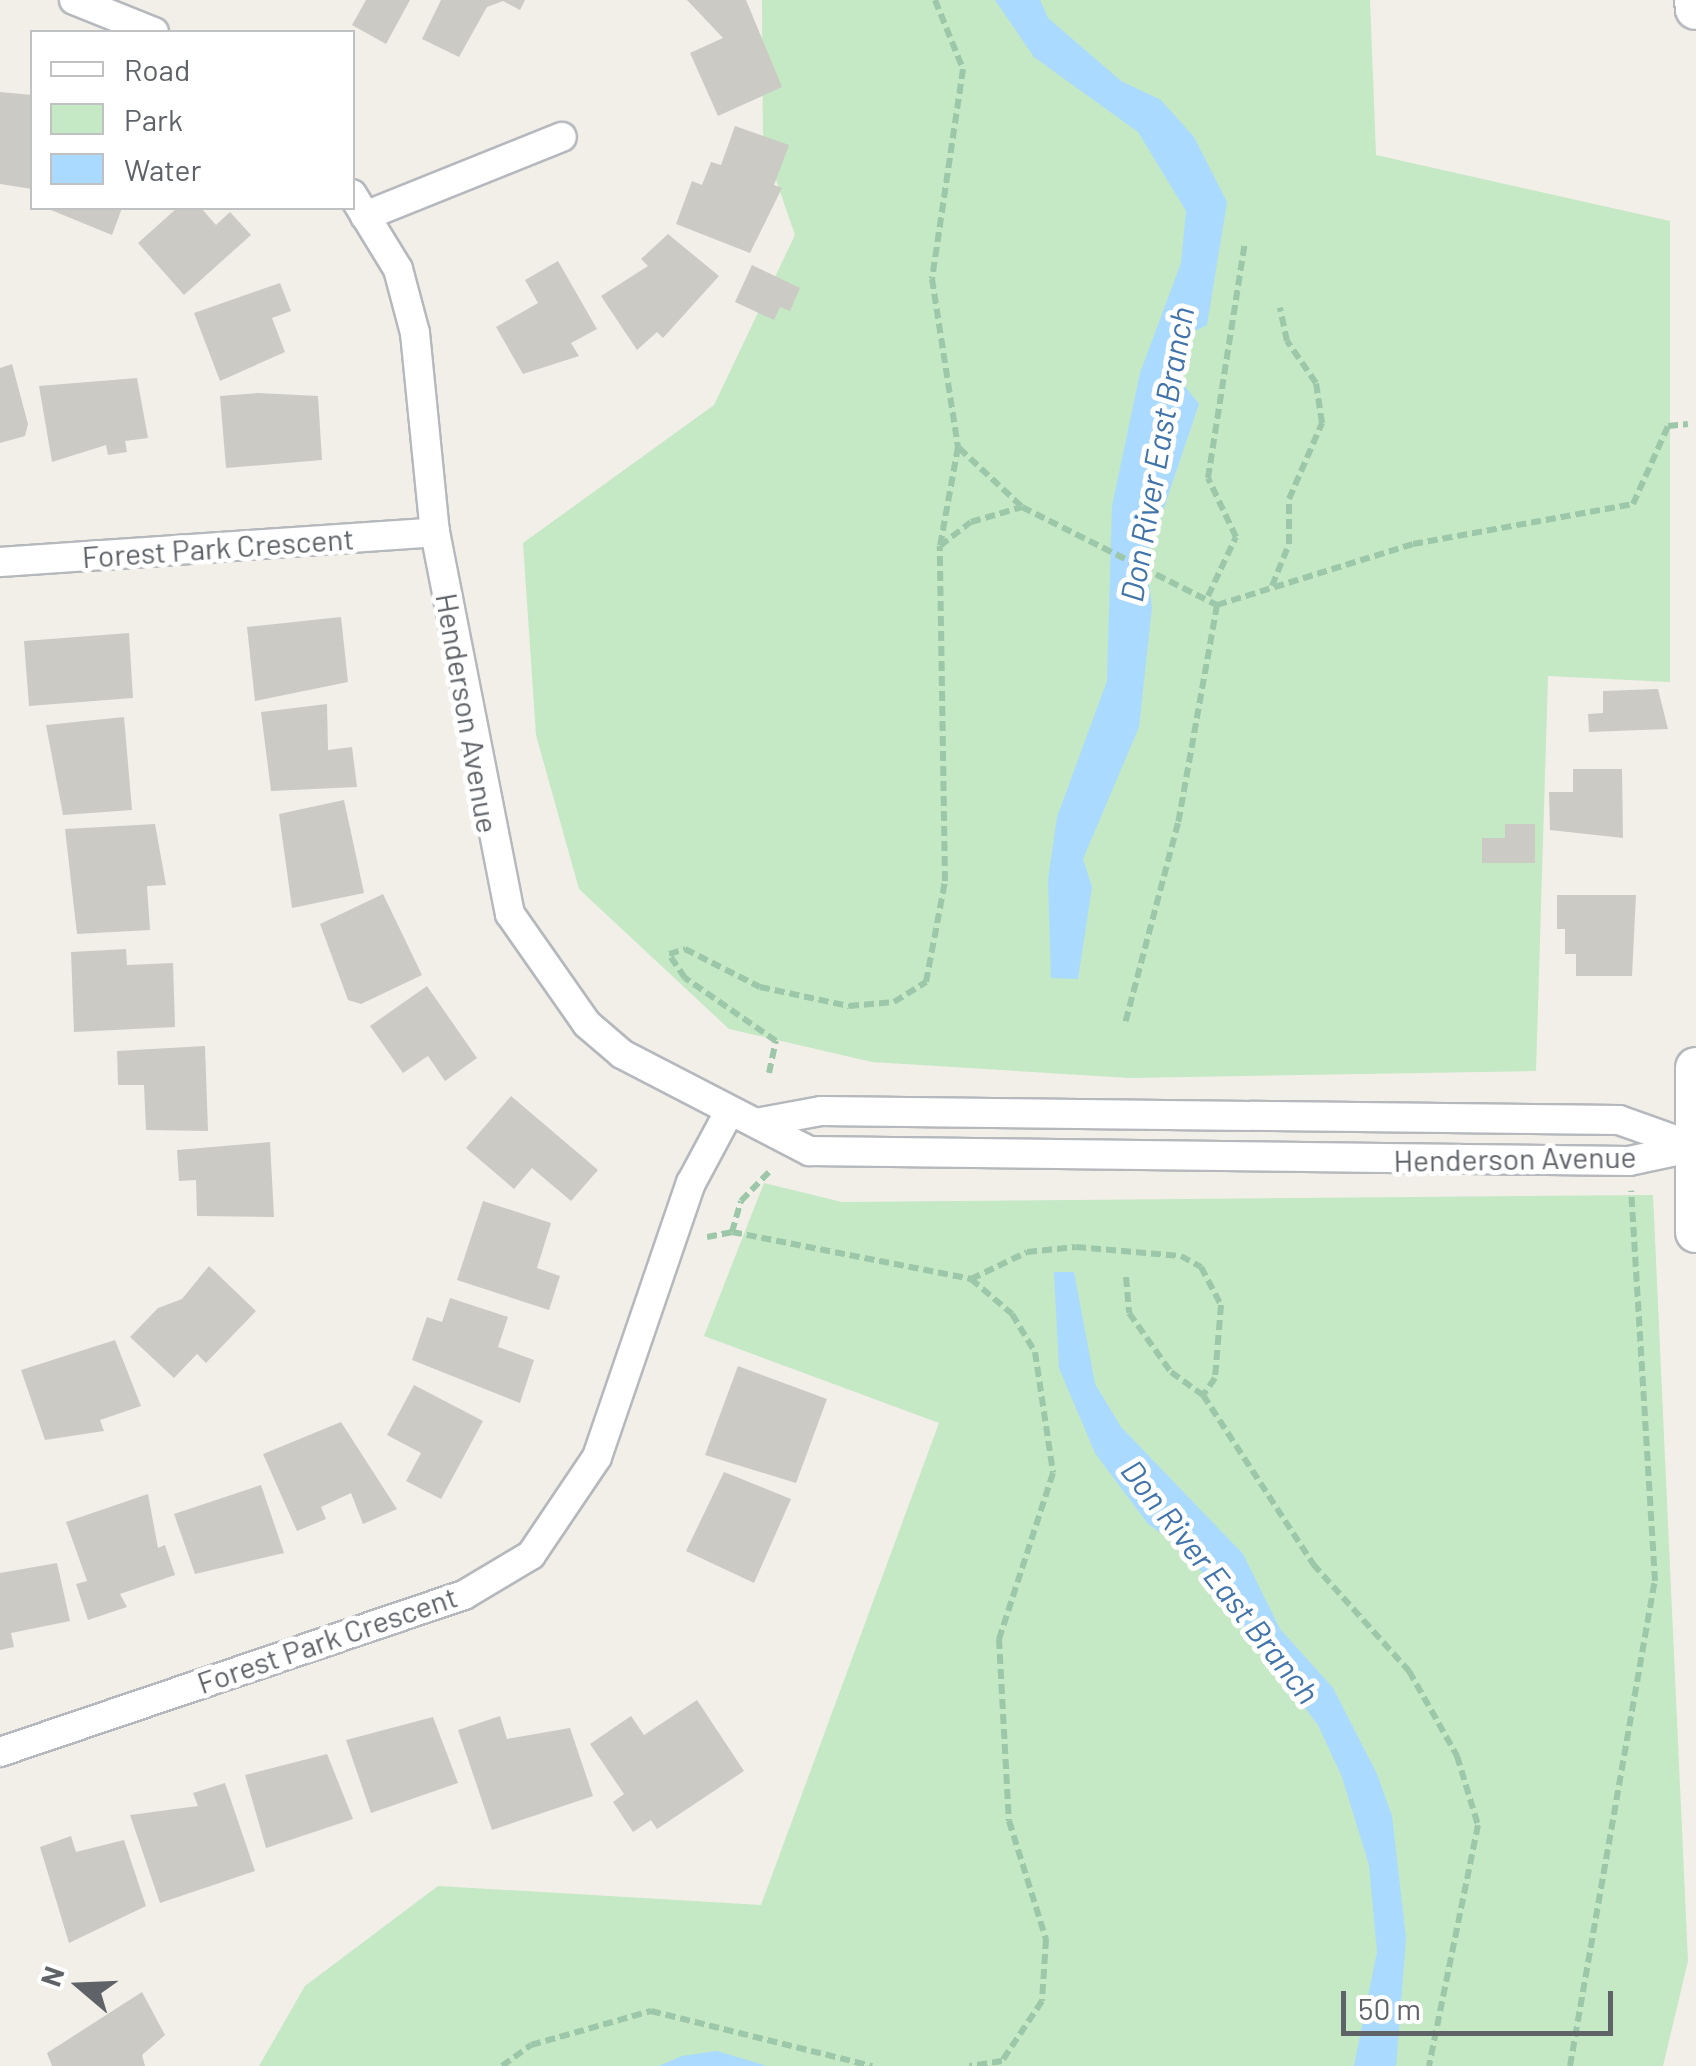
<!DOCTYPE html>
<html>
<head>
<meta charset="utf-8">
<style>
	body { margin:0 }
	#map { position:relative; width:1696px; height:2066px; overflow:hidden; background:#f1efe8; font-family:Barlow,sans-serif }
	div>[style] { position:absolute }
	[style*='--x'] { left:calc(var(--x)*1px); top:calc(var(--y)*1px); width:calc(var(--w)*1px); rotate:calc(var(--a)*1deg) }
	.green>* { inset:0; background:#c5e8c5 }
	.water>* { inset:0; background:#aadaff }
	.building>* { inset:0; background:#cccac5 }
	.path>* { height:6px; margin-top:-3px; transform-origin:0; background:repeating-linear-gradient(90deg,#9cc7a9 0 10px,transparent 0 15px) }
	.roads { filter:drop-shadow(2px 0 #b5b8bc) drop-shadow(-2px 0 #b5b8bc) drop-shadow(0 2px #b5b8bc) drop-shadow(0 -2px #b5b8bc) }
	.minor>* { height:28px; margin:-14px; padding:0 14px; transform-origin:14px; border-radius:14px; background:#fff }
	.secondary>* { height:40px; margin:-20px; padding:0 20px; transform-origin:20px; border-radius:20px; background:#fff }
	span { translate:-50% -50%; white-space:nowrap; text-align:center; line-height:1.15; -webkit-text-stroke:10px #fff; paint-order:stroke }
	.street-label { font-size:30px; color:#5f6368 }
	.water-label { font-size:32px; color:#4174aa; font-style:italic }
	.legend { position:absolute; left:30px; top:30px; width:325px; height:180px; box-sizing:border-box; background:#fff; border:2px solid #bfc1c3; margin:0; padding:12px 18px; list-style:none; font-size:30px; color:#5f6368 }
	.legend li { display:flex; align-items:center; gap:20px; height:50px }
	.legend b { width:50px; border:2px solid #bfc1c3 }
	.north { position:absolute; left:30px; top:1936px; width:100px; height:100px; -webkit-text-stroke:8px #fff; paint-order:stroke; rotate:289deg; font-size:28px; font-weight:700; line-height:40px; text-align:center; color:#5f6368 }
	.north::after { content:''; display:block; margin:auto; width:35px; height:45px; background:#5f6368; clip-path:polygon(50% 0,100% 100%,50% 72%,0 100%) }
	.scale { position:absolute; left:1341px; top:1991px; width:272px; height:45px; box-sizing:border-box; border:5px solid #5f6368; border-top:0; padding-left:12px; font-size:30px; line-height:35px; white-space:nowrap; color:#5f6368; -webkit-text-stroke:8px #fff; paint-order:stroke }
</style>
</head>
<body>
<div id="map">
	<div class="green">
		<div style="clip-path:polygon(762px 0,1370px 0,1376px 155px,1670px 221px,1670px 682px,1548px 676px,1536px 1071px,1129px 1078px,872px 1062px,729px 1029px,579px 889px,536px 735px,523px 543px,714px 405px,795px 235px,763px 142px)"></div>
		<div style="clip-path:polygon(764px 1183px,842px 1202px,1653px 1195px,1688px 1961px,1663px 2066px,259px 2066px,305px 1986px,438px 1886px,761px 1905px,939px 1423px,704px 1336px)"></div>
	</div>
	<div class="water">
		<div style="clip-path:polygon(995px 0,1040px 0,1048px 18px,1121px 81px,1161px 100px,1194px 137px,1227px 202px,1207px 325px,1193px 332px,1179px 379px,1199px 404px,1146px 561px,1152px 607px,1139px 727px,1083px 859px,1092px 887px,1078px 979px,1051px 978px,1048px 880px,1057px 817px,1107px 681px,1112px 506px,1140px 373px,1181px 263px,1186px 211px,1138px 132px,1034px 57px)"></div>
		<div style="clip-path:polygon(1054px 1272px,1074px 1272px,1095px 1384px,1121px 1427px,1243px 1554px,1280px 1629px,1333px 1688px,1377px 1774px,1392px 1816px,1406px 1938px,1396px 2066px,1354px 2066px,1377px 1952px,1369px 1865px,1342px 1777px,1318px 1725px,1185px 1550px,1148px 1524px,1095px 1453px,1059px 1368px)"></div>
		<div style="clip-path:polygon(717px 2051px,767px 2066px,659px 2066px,682px 2056px)"></div>
	</div>
	<div class="building">
		<div style="clip-path:polygon(366px 0,410px 0,386px 44px,352px 25px)"></div>
		<div style="clip-path:polygon(441px 0,525px 0,520px 10px,503px 1px,487px 7px,459px 57px,422px 39px)"></div>
		<div style="clip-path:polygon(687px 0,746px 0,782px 87px,718px 116px,690px 53px,723px 38px)"></div>
		<div style="clip-path:polygon(0 92px,32px 95px,32px 189px,0 184px)"></div>
		<div style="clip-path:polygon(735px 126px,789px 145px,774px 185px,782px 188px,750px 253px,676px 224px,692px 181px,702px 185px,711px 162px,721px 165px)"></div>
		<div style="clip-path:polygon(46px 208px,122px 208px,112px 235px)"></div>
		<div style="clip-path:polygon(177px 208px,201px 208px,216px 225px,230px 212px,251px 235px,184px 295px,138px 243px)"></div>
		<div style="clip-path:polygon(668px 234px,719px 276px,663px 338px,657px 332px,637px 350px,601px 296px,648px 266px,641px 259px)"></div>
		<div style="clip-path:polygon(558px 261px,597px 329px,571px 343px,579px 356px,523px 374px,496px 327px,538px 303px,525px 280px)"></div>
		<div style="clip-path:polygon(752px 265px,800px 288px,790px 311px,780px 307px,774px 320px,735px 302px)"></div>
		<div style="clip-path:polygon(280px 283px,291px 311px,272px 318px,285px 352px,220px 381px,194px 313px)"></div>
		<div style="clip-path:polygon(12px 364px,28px 424px,25px 436px,0 443px,0 368px)"></div>
		<div style="clip-path:polygon(137px 378px,148px 438px,125px 441px,127px 452px,108px 455px,106px 445px,52px 462px,39px 386px)"></div>
		<div style="clip-path:polygon(258px 393px,318px 396px,322px 460px,226px 468px,220px 396px)"></div>
		<div style="clip-path:polygon(341px 617px,348px 682px,255px 701px,247px 627px)"></div>
		<div style="clip-path:polygon(129px 633px,133px 698px,29px 706px,24px 641px)"></div>
		<div style="clip-path:polygon(1658px 689px,1668px 729px,1589px 732px,1588px 714px,1603px 713px,1603px 691px)"></div>
		<div style="clip-path:polygon(327px 704px,328px 750px,352px 747px,357px 787px,271px 791px,261px 712px)"></div>
		<div style="clip-path:polygon(124px 717px,132px 810px,63px 815px,46px 725px)"></div>
		<div style="clip-path:polygon(1573px 769px,1622px 769px,1623px 838px,1550px 830px,1549px 792px,1573px 792px)"></div>
		<div style="clip-path:polygon(344px 800px,364px 893px,292px 908px,279px 814px)"></div>
		<div style="clip-path:polygon(155px 824px,166px 885px,147px 886px,150px 930px,77px 934px,65px 829px)"></div>
		<div style="clip-path:polygon(1505px 824px,1535px 824px,1535px 863px,1482px 863px,1482px 838px,1505px 838px)"></div>
		<div style="clip-path:polygon(383px 894px,422px 975px,361px 1004px,348px 1000px,320px 924px)"></div>
		<div style="clip-path:polygon(1557px 895px,1636px 895px,1632px 976px,1576px 976px,1576px 954px,1565px 954px,1565px 929px,1557px 929px)"></div>
		<div style="clip-path:polygon(126px 949px,127px 965px,173px 963px,175px 1027px,74px 1032px,71px 952px)"></div>
		<div style="clip-path:polygon(427px 986px,477px 1058px,445px 1081px,428px 1056px,403px 1073px,370px 1026px)"></div>
		<div style="clip-path:polygon(205px 1046px,208px 1131px,146px 1130px,144px 1085px,118px 1085px,117px 1051px)"></div>
		<div style="clip-path:polygon(511px 1096px,598px 1170px,571px 1201px,532px 1168px,514px 1189px,466px 1148px)"></div>
		<div style="clip-path:polygon(270px 1142px,274px 1217px,197px 1216px,196px 1180px,179px 1181px,177px 1150px)"></div>
		<div style="clip-path:polygon(483px 1201px,551px 1223px,537px 1268px,560px 1276px,549px 1310px,457px 1280px)"></div>
		<div style="clip-path:polygon(209px 1266px,256px 1311px,206px 1363px,197px 1354px,174px 1378px,130px 1337px,158px 1308px,182px 1299px)"></div>
		<div style="clip-path:polygon(450px 1298px,508px 1317px,498px 1347px,534px 1360px,520px 1403px,412px 1360px,427px 1317px,442px 1322px)"></div>
		<div style="clip-path:polygon(115px 1340px,141px 1406px,100px 1420px,104px 1431px,45px 1440px,21px 1370px)"></div>
		<div style="clip-path:polygon(738px 1366px,827px 1399px,796px 1483px,705px 1455px)"></div>
		<div style="clip-path:polygon(414px 1385px,483px 1421px,441px 1499px,406px 1481px,421px 1453px,387px 1435px)"></div>
		<div style="clip-path:polygon(341px 1422px,397px 1509px,363px 1524px,351px 1493px,321px 1507px,326px 1519px,297px 1531px,263px 1454px)"></div>
		<div style="clip-path:polygon(724px 1472px,791px 1499px,754px 1583px,686px 1551px)"></div>
		<div style="clip-path:polygon(261px 1485px,284px 1553px,195px 1574px,174px 1514px)"></div>
		<div style="clip-path:polygon(148px 1494px,158px 1548px,165px 1545px,175px 1575px,120px 1594px,127px 1607px,88px 1620px,76px 1584px,87px 1581px,66px 1522px)"></div>
		<div style="clip-path:polygon(57px 1563px,70px 1621px,11px 1633px,14px 1647px,0 1650px,0 1573px)"></div>
		<div style="clip-path:polygon(697px 1700px,744px 1771px,657px 1829px,651px 1820px,633px 1832px,613px 1802px,624px 1794px,590px 1744px,631px 1716px,644px 1735px)"></div>
		<div style="clip-path:polygon(500px 1716px,507px 1739px,570px 1728px,593px 1796px,492px 1830px,458px 1730px)"></div>
		<div style="clip-path:polygon(433px 1717px,458px 1783px,371px 1813px,346px 1740px)"></div>
		<div style="clip-path:polygon(327px 1754px,353px 1819px,266px 1848px,245px 1775px)"></div>
		<div style="clip-path:polygon(225px 1783px,255px 1871px,160px 1903px,130px 1815px,198px 1806px,193px 1793px)"></div>
		<div style="clip-path:polygon(71px 1836px,76px 1852px,124px 1840px,146px 1906px,69px 1943px,40px 1847px)"></div>
		<div style="clip-path:polygon(142px 1992px,165px 2035px,142px 2055px,145px 2066px,52px 2066px,47px 2053px)"></div>
	</div>
	<div class="path">
		<div style="--x:935;--y:0;--w:74;--a:67.9"></div>
		<div style="--x:963;--y:69;--w:212;--a:98.4"></div>
		<div style="--x:932;--y:279;--w:170;--a:81.2"></div>
		<div style="--x:958;--y:447;--w:101;--a:100.3"></div>
		<div style="--x:959;--y:448;--w:86;--a:43.1"></div>
		<div style="--x:1272;--y:586;--w:45;--a:-68"></div>
		<div style="--x:1289;--y:544;--w:45;--a:-90"></div>
		<div style="--x:1289;--y:499;--w:83;--a:-66.5"></div>
		<div style="--x:1322;--y:423;--w:40;--a:-98.5"></div>
		<div style="--x:1316;--y:383;--w:51;--a:-124.6"></div>
		<div style="--x:1287;--y:341;--w:34;--a:-102"></div>
		<div style="--x:1208;--y:596;--w:65;--a:-64.6"></div>
		<div style="--x:1236;--y:537;--w:65;--a:-115.4"></div>
		<div style="--x:1208;--y:478;--w:238;--a:-81.1"></div>
		<div style="--x:1217;--y:605;--w:205;--a:-17.3"></div>
		<div style="--x:1413;--y:544;--w:224;--a:-10.3"></div>
		<div style="--x:1633;--y:504;--w:85;--a:-65.8"></div>
		<div style="--x:1668;--y:426;--w:20;--a:-6"></div>
		<div style="--x:769;--y:1073;--w:33;--a:-78"></div>
		<div style="--x:776;--y:1041;--w:111;--a:-145.3"></div>
		<div style="--x:685;--y:978;--w:29;--a:-124"></div>
		<div style="--x:669;--y:954;--w:17;--a:-17"></div>
		<div style="--x:685;--y:949;--w:84;--a:26.9"></div>
		<div style="--x:760;--y:987;--w:91;--a:12.1"></div>
		<div style="--x:849;--y:1006;--w:45;--a:-5.1"></div>
		<div style="--x:894;--y:1002;--w:38;--a:-32"></div>
		<div style="--x:926;--y:982;--w:103;--a:-79.3"></div>
		<div style="--x:945;--y:881;--w:335;--a:-90.9"></div>
		<div style="--x:940;--y:546;--w:39;--a:-38"></div>
		<div style="--x:971;--y:522;--w:53;--a:-16.4"></div>
		<div style="--x:1022;--y:507;--w:218;--a:26.7"></div>
		<div style="--x:1217;--y:605;--w:221;--a:100.1"></div>
		<div style="--x:1178;--y:823;--w:208;--a:104.8"></div>
		<div style="--x:732;--y:1232;--w:32;--a:-74"></div>
		<div style="--x:741;--y:1201;--w:42;--a:-46"></div>
		<div style="--x:707;--y:1237;--w:25;--a:-11"></div>
		<div style="--x:732;--y:1232;--w:244;--a:11.1"></div>
		<div style="--x:971;--y:1279;--w:54;--a:40.5"></div>
		<div style="--x:1012;--y:1314;--w:44;--a:58.8"></div>
		<div style="--x:1035;--y:1352;--w:122;--a:81.5"></div>
		<div style="--x:1053;--y:1473;--w:175;--a:108"></div>
		<div style="--x:999;--y:1639;--w:182;--a:86.9"></div>
		<div style="--x:1009;--y:1821;--w:124;--a:72.6"></div>
		<div style="--x:1046;--y:1939;--w:62;--a:93.7"></div>
		<div style="--x:1042;--y:2001;--w:72;--a:123.7"></div>
		<div style="--x:1002;--y:2061;--w:33;--a:171"></div>
		<div style="--x:1126;--y:1277;--w:36;--a:85"></div>
		<div style="--x:1129;--y:1313;--w:72;--a:54.6"></div>
		<div style="--x:1171;--y:1372;--w:39;--a:36"></div>
		<div style="--x:971;--y:1279;--w:62;--a:-25.7"></div>
		<div style="--x:1027;--y:1252;--w:49;--a:-5.8"></div>
		<div style="--x:1076;--y:1247;--w:105;--a:4.9"></div>
		<div style="--x:1181;--y:1256;--w:23;--a:29"></div>
		<div style="--x:1201;--y:1267;--w:43;--a:62.2"></div>
		<div style="--x:1221;--y:1305;--w:73;--a:94.7"></div>
		<div style="--x:1215;--y:1378;--w:21;--a:125"></div>
		<div style="--x:1203;--y:1395;--w:202;--a:56.9"></div>
		<div style="--x:1313;--y:1564;--w:144;--a:48.1"></div>
		<div style="--x:1409;--y:1671;--w:98;--a:60.5"></div>
		<div style="--x:1457;--y:1756;--w:72;--a:73.1"></div>
		<div style="--x:1478;--y:1825;--w:246;--a:101.5"></div>
		<div style="--x:502;--y:2066;--w:36;--a:-36"></div>
		<div style="--x:531;--y:2045;--w:125;--a:-15.8"></div>
		<div style="--x:651;--y:2011;--w:228;--a:14"></div>
		<div style="--x:1570;--y:2066;--w:492;--a:-80.1"></div>
		<div style="--x:1655;--y:1581;--w:391;--a:-93.5"></div>
	</div>
	<div class="roads">
		<div class="minor">
			<div style="--x:74;--y:0;--w:86;--a:21.8"></div>
			<div style="--x:352;--y:194;--w:88;--a:58.5"></div>
			<div style="--x:398;--y:269;--w:66;--a:75.1"></div>
			<div style="--x:415;--y:333;--w:200;--a:84.3"></div>
			<div style="--x:435;--y:532;--w:389;--a:78.9"></div>
			<div style="--x:510;--y:914;--w:134;--a:55"></div>
			<div style="--x:587;--y:1024;--w:46;--a:40.6"></div>
			<div style="--x:622;--y:1054;--w:211;--a:27.4"></div>
			<div style="--x:809;--y:1151;--w:820;--a:0.7"></div>
			<div style="--x:1629;--y:1161;--w:67;--a:-12"></div>
			<div style="--x:365;--y:216;--w:212;--a:-21.9"></div>
			<div style="--x:0;--y:562;--w:436;--a:-3.9"></div>
			<div style="--x:756;--y:1123;--w:66;--a:-10.5"></div>
			<div style="--x:821;--y:1111;--w:798;--a:0.65"></div>
			<div style="--x:1619;--y:1120;--w:81;--a:19.6"></div>
			<div style="--x:0;--y:1752;--w:490;--a:-18.7"></div>
			<div style="--x:464;--y:1595;--w:78;--a:-30.8"></div>
			<div style="--x:531;--y:1555;--w:118;--a:-56"></div>
			<div style="--x:597;--y:1457;--w:290;--a:-71.1"></div>
			<div style="--x:691;--y:1183;--w:76;--a:-61.8"></div>
		</div>
		<div class="secondary">
			<div style="--x:1695;--y:0;--w:9;--a:84"></div>
			<div style="--x:1696;--y:1068;--w:164;--a:90"></div>
		</div>
	</div>
	<div class="street-label">
		<span style="left:218px;top:547px;rotate:-4deg">Forest Park Crescent</span>
		<span style="left:468px;top:713px;rotate:80deg">Henderson Avenue</span>
		<span style="left:1515px;top:1158px;rotate:-1deg">Henderson Avenue</span>
		<span style="left:327px;top:1639px;rotate:-19deg">Forest Park Crescent</span>
	</div>
	<div class="water-label">
		<span style="left:1156px;top:454px;rotate:-80deg">Don River East Branch</span>
		<span style="left:1221px;top:1581px;rotate:52deg">Don River East Branch</span>
	</div>
	<ul class="legend">
	<li><b style="height:12px;background:#fff"></b>Road</li>
	<li><b style="height:28px;background:#c5e8c5"></b>Park</li>
	<li><b style="height:28px;background:#aadaff"></b>Water</li>
	</ul>
	<div class="north">N</div>
	<div class="scale">50 m</div>
</div>
</body>
</html>
